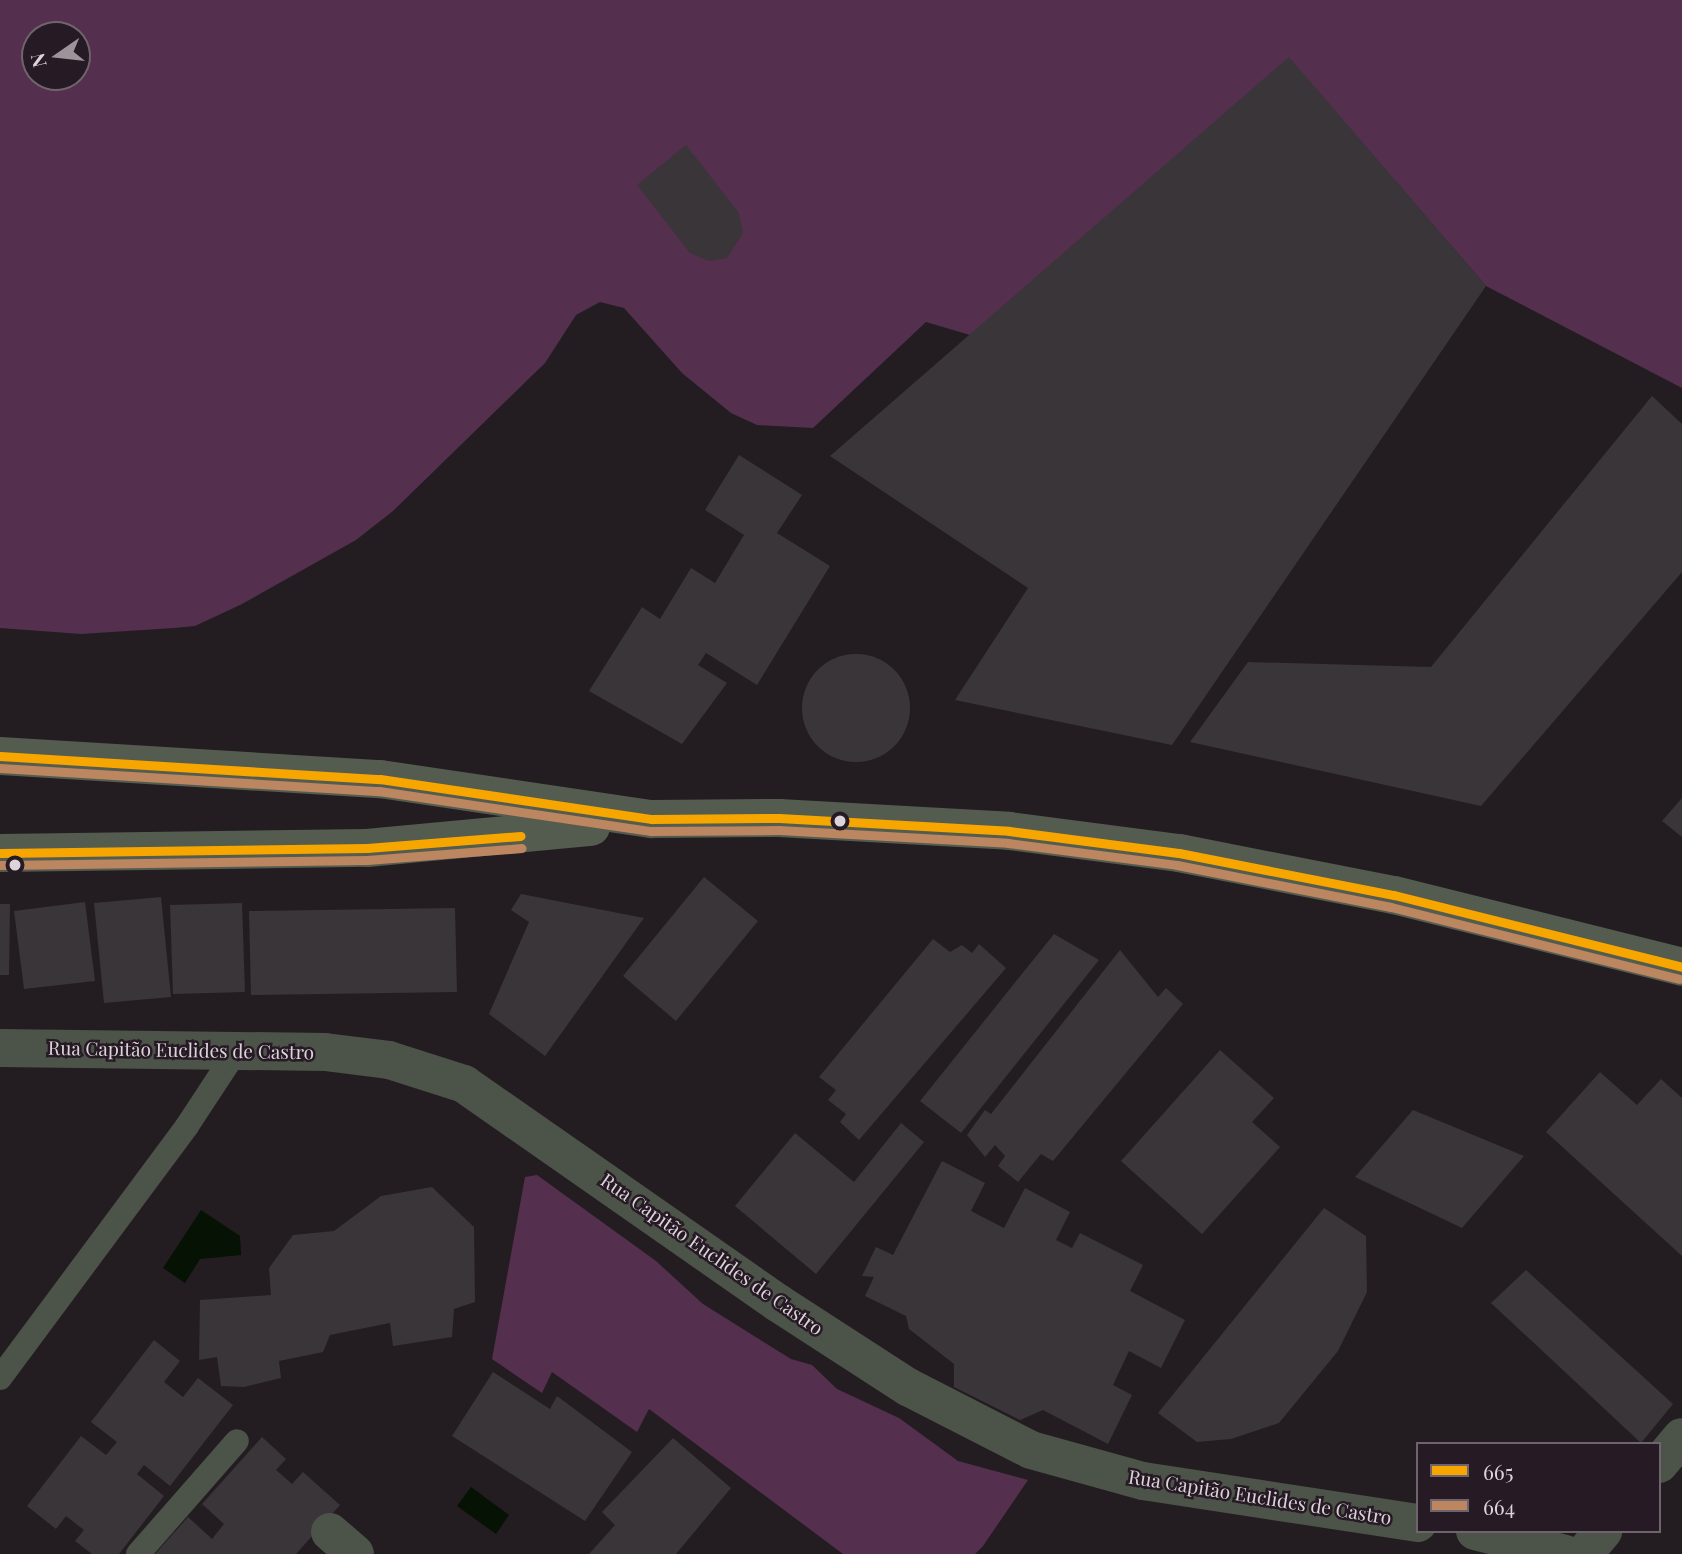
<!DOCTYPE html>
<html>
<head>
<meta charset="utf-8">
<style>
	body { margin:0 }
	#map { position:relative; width:1682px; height:1554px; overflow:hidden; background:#231d22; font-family:"Playfair Display",serif }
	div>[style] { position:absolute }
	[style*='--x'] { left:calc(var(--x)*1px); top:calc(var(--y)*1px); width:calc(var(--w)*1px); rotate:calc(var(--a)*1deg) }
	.green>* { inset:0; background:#542f4e }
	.water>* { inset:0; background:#061203 }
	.building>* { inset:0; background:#3a3539 }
	.round { border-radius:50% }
	.service>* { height:24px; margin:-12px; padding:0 12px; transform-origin:12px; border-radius:12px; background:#4c5348 }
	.minor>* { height:38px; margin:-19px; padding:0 19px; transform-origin:19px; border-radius:19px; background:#4c5348 }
	.primary>* { height:38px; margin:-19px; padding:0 19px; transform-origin:19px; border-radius:19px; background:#545c50 }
	.bus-1>* { height:9px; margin:-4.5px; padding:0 4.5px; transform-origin:4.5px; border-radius:4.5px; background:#f7a600 }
	.bus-2>* { height:9px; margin:-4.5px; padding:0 4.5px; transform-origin:4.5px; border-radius:4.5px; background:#bb8660 }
	.dots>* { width:19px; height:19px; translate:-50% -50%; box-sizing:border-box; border:4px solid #261a24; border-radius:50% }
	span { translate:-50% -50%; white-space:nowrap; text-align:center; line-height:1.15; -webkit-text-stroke:5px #261a24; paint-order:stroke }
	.street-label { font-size:19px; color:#ddd4db }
	.legend { position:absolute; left:1416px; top:1442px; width:245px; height:91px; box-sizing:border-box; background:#261a24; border:2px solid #6f646d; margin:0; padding:9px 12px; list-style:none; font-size:21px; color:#ddd4db }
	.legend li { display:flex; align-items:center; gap:14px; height:35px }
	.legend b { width:35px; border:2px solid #6f646d }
	.north { position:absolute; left:21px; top:21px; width:70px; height:70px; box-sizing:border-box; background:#261a24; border:2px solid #6f646d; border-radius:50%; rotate:256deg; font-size:19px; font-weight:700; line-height:28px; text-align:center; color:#ddd4db }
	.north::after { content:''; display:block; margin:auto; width:24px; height:32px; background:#9c949a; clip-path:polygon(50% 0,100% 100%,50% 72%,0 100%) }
</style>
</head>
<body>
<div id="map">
	<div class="green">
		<div style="clip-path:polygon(evenodd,0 0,1682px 0,1682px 388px,1486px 286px,1289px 58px,970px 335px,926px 322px,813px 428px,757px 425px,731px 413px,682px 373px,624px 308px,600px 302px,576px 315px,545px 363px,393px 511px,356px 540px,242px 604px,195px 626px,174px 628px,81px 634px,0 628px,0 0,35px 35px,77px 35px,77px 77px,35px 77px,35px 35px)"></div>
		<div style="clip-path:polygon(537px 1175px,656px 1261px,703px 1304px,791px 1359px,812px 1365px,837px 1389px,899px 1418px,958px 1461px,1028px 1480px,983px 1546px,975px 1554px,843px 1554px,649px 1409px,637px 1432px,552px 1372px,542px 1393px,492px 1359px,525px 1177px)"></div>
	</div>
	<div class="water">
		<div style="clip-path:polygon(201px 1210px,240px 1236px,241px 1255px,200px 1259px,185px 1283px,163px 1268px)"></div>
		<div style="clip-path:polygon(471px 1487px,509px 1515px,496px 1534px,457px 1506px)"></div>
	</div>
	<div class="building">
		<div style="clip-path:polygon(1289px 57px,1486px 286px,1172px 745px,955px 700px,1028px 588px,830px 456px)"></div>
		<div style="clip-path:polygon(686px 145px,739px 213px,743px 233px,727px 258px,709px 261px,690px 253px,637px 185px)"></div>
		<div style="clip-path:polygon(1652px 396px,1682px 424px,1682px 572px,1481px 806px,1190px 742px,1248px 662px,1431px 667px)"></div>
		<div style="clip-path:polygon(739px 455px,802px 495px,777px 533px,830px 566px,757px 685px,706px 653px,698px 665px,727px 683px,682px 744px,589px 691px,642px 607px,660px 619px,691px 568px,715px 583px,744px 535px,705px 510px)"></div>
		<div class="round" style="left:802px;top:654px;width:108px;height:108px"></div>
		<div style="clip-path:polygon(1682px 798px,1682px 837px,1662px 821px)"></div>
		<div style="clip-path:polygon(704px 877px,758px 921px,676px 1021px,623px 976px)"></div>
		<div style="clip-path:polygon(521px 894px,644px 918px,545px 1056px,489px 1014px,529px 922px,511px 910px)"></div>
		<div style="clip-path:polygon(161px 897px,171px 997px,104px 1003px,94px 903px)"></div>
		<div style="clip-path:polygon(85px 902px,95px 981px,24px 989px,14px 911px)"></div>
		<div style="clip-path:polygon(242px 903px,245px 992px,173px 994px,170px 905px)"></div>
		<div style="clip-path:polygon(0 904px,10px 904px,9px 975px,0 975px)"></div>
		<div style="clip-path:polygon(455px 908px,457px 992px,251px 995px,249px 911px)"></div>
		<div style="clip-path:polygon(1054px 934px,1099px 960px,961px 1133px,920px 1101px)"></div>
		<div style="clip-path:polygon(933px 939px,950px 952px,962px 945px,972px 953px,979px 944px,1006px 968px,859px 1140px,840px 1122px,846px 1114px,828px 1100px,836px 1090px,819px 1077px)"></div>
		<div style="clip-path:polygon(1120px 950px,1158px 997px,1166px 988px,1183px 1004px,1053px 1161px,1041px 1154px,1018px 1182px,998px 1166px,1005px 1156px,995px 1145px,985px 1157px,967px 1135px,985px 1110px,991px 1114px)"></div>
		<div style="clip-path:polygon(1220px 1050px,1274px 1098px,1252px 1122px,1280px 1147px,1202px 1234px,1121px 1161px)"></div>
		<div style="clip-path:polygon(1600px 1072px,1637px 1105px,1661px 1079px,1682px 1098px,1682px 1256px,1546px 1132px)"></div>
		<div style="clip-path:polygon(1413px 1110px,1524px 1156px,1462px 1228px,1355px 1177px)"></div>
		<div style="clip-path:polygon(901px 1123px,924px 1142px,816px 1274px,735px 1206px,795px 1133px,854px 1182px)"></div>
		<div style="clip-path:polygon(942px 1161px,985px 1183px,971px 1211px,1004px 1228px,1025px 1188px,1070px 1212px,1056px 1240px,1072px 1248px,1080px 1233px,1143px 1265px,1130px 1291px,1185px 1320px,1161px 1368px,1129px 1351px,1113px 1385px,1132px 1395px,1108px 1444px,1043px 1410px,1020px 1420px,954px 1387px,954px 1364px,909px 1329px,906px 1316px,865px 1296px,874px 1277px,862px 1276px,876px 1247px,893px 1255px)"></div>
		<div style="clip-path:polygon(432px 1187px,474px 1227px,475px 1302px,454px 1309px,452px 1337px,393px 1346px,390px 1323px,330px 1335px,323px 1352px,279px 1361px,281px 1378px,244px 1387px,221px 1386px,217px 1357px,199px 1360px,200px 1300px,271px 1295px,269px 1268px,293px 1235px,334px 1231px,381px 1196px)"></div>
		<div style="clip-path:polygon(1324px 1208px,1366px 1236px,1367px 1292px,1338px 1351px,1279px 1423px,1231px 1439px,1197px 1442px,1158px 1413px)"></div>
		<div style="clip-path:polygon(1526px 1270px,1673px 1404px,1641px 1443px,1491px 1303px)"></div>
		<div style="clip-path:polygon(154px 1340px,180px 1361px,164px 1382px,183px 1397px,198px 1378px,233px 1405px,170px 1486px,144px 1465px,137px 1474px,164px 1496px,119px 1554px,92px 1554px,75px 1541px,84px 1530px,66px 1516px,56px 1529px,27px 1506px,81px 1436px,106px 1455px,117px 1442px,91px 1422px)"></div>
		<div style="clip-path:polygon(493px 1372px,550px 1409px,557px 1396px,632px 1452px,585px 1521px,452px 1436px)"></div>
		<div style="clip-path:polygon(262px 1437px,286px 1459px,276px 1470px,292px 1484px,303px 1472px,340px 1505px,296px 1554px,155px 1554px,188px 1517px,212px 1539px,224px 1524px,202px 1504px)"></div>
		<div style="clip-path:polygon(673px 1438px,731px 1488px,676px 1554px,589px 1554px,615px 1525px,602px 1512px)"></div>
	</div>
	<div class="service">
		<div style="--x:0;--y:1378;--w:314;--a:-53.4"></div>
		<div style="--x:187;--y:1126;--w:87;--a:-56.7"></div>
		<div style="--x:138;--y:1554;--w:150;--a:-48.8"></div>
	</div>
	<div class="minor">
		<div style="--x:0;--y:1048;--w:325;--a:0.7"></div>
		<div style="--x:325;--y:1052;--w:64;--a:7.1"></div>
		<div style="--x:389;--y:1060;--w:79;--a:17.7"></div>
		<div style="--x:464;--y:1084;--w:383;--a:34.9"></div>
		<div style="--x:778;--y:1303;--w:155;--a:32.9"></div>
		<div style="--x:908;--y:1387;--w:138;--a:27.1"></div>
		<div style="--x:1031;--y:1450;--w:116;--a:15.5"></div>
		<div style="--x:1143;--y:1481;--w:278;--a:8.7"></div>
		<div style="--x:1659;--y:1464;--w:35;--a:-50"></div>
		<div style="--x:1475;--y:1531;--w:93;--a:14.3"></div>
		<div style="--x:330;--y:1532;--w:33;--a:41"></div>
		<div style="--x:1584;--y:1554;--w:30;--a:-50"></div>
	</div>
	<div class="primary">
		<div style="--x:0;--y:756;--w:381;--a:3.5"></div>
		<div style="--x:380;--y:779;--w:275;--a:8.4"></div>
		<div style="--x:652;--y:819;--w:127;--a:-0.5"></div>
		<div style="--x:779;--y:818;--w:230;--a:3.2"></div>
		<div style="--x:1009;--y:831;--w:171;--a:7.4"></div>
		<div style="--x:1179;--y:853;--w:219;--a:11.1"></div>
		<div style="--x:1394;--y:895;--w:297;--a:14"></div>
		<div style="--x:0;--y:853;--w:367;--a:-0.8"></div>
		<div style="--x:367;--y:848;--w:225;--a:-5.4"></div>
	</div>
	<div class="bus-1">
		<div style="--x:0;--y:756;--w:381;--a:3.5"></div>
		<div style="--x:380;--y:779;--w:275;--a:8.4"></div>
		<div style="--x:652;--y:819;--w:127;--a:-0.5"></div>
		<div style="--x:779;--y:818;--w:230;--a:3.2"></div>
		<div style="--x:1009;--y:831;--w:171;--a:7.4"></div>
		<div style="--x:1179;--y:853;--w:219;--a:11.1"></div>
		<div style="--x:1394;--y:895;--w:297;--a:14"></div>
		<div style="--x:0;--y:853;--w:367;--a:-0.8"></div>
		<div style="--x:367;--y:848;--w:154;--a:-4.5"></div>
	</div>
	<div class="bus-2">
		<div style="--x:0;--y:768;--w:380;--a:3.5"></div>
		<div style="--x:379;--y:791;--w:275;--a:8.4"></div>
		<div style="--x:651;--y:831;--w:128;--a:-0.4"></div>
		<div style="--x:779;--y:830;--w:229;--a:3.2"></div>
		<div style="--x:1008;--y:843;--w:170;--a:7.4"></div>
		<div style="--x:1177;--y:865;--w:218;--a:11.1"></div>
		<div style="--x:1391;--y:907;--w:297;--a:14"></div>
		<div style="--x:0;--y:865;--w:367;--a:-0.8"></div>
		<div style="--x:367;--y:860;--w:155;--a:-4.4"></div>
	</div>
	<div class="dots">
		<div style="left:840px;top:821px;background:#ddd4db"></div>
		<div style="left:15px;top:865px;background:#ddd4db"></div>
	</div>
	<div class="street-label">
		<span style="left:181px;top:1050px;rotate:1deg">Rua Capitão Euclides de Castro</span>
		<span style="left:712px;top:1254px;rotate:35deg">Rua Capitão Euclides de Castro</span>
		<span style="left:1260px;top:1497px;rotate:9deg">Rua Capitão Euclides de Castro</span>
	</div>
	<ul class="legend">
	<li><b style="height:9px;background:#f7a600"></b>665</li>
	<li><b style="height:9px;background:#bb8660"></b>664</li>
	</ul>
	<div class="north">N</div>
</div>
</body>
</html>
